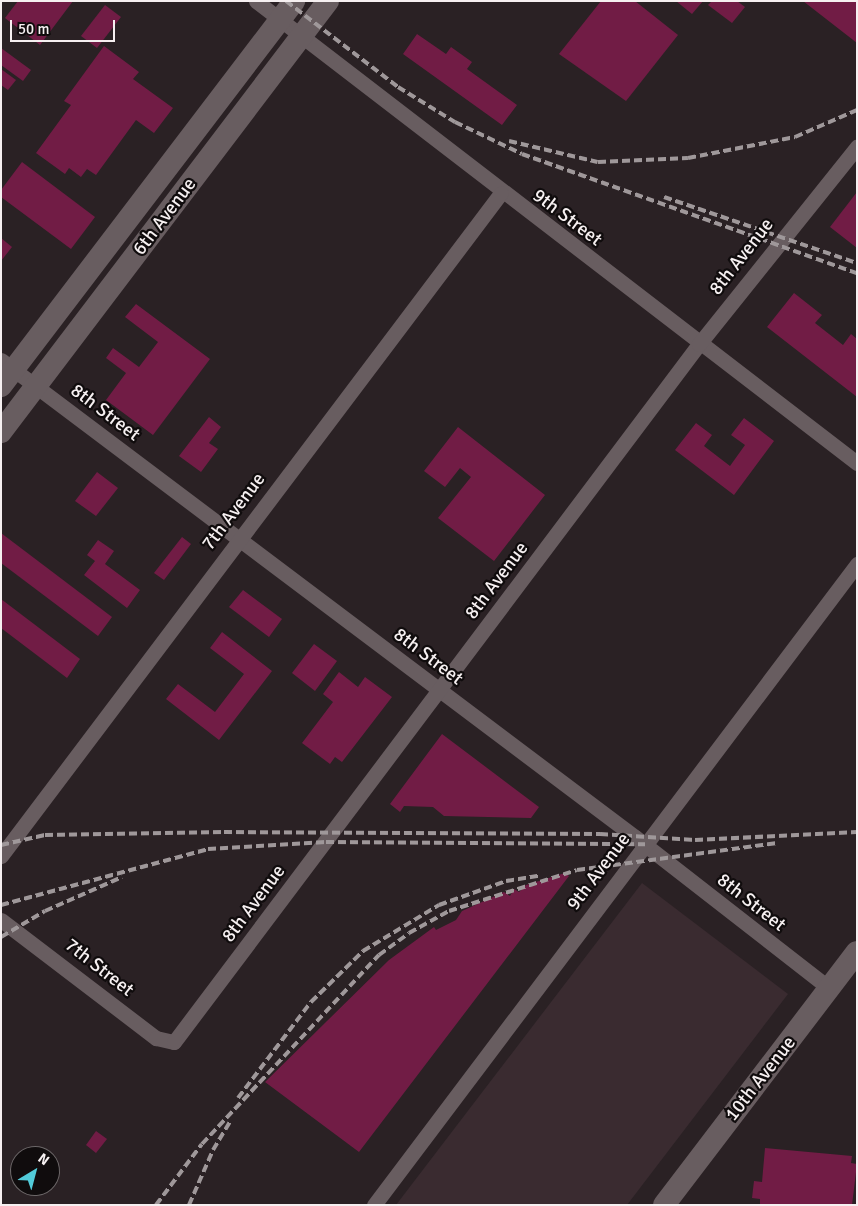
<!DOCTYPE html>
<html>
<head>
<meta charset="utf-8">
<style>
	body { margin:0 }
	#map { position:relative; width:858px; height:1206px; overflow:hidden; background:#2a2124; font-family:Signika,sans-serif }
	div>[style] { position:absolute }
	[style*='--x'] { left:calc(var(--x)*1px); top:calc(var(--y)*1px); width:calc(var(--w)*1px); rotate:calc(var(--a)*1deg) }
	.built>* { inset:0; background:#3a2b30 }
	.building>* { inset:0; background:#711c45 }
	.minor>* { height:15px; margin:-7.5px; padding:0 7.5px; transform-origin:7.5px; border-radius:7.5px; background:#685d60 }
	.secondary>* { height:22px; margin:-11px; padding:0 11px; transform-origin:11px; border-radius:11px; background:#685d60 }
	.rail>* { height:4px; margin-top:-2px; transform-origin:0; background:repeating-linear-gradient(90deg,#9f989a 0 8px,transparent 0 12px) }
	span { translate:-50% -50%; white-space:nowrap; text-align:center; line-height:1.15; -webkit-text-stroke:4.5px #100c0d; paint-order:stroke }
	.street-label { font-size:19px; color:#f6f0f1 }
	.frame { position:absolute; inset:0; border:2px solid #f6f0f1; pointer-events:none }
	.north { position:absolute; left:10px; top:1146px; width:50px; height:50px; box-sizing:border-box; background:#100c0d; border:1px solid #6c6768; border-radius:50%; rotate:37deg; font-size:14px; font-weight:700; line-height:20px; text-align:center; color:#f6f0f1 }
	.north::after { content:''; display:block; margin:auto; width:18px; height:22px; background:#52cbd9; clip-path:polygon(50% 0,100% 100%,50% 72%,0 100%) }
	.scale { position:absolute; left:10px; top:20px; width:105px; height:22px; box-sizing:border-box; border:2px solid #f6f0f1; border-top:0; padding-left:6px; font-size:15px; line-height:18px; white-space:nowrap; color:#f6f0f1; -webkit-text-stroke:4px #100c0d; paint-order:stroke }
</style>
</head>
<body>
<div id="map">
	<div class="built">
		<div style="clip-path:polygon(642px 883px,788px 994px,627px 1205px,396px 1205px)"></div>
	</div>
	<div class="building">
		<div style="clip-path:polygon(18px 1px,73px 1px,40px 45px,5px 18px)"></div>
		<div style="clip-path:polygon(601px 1px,635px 1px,678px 35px,626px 101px,559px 54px)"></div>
		<div style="clip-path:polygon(676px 1px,703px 1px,692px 14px)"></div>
		<div style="clip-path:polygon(712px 1px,737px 1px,745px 7px,732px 23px,708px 5px)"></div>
		<div style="clip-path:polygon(803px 1px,857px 1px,857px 43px)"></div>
		<div style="clip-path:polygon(105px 5px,121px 17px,97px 48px,81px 36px)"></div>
		<div style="clip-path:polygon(417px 34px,446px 54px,451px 47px,472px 62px,467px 69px,517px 105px,502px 125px,403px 54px)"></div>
		<div style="clip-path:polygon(104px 46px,139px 72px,133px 79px,173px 108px,154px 133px,136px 120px,96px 175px,87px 169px,81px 177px,69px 168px,65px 174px,36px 153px,71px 105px,64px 101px)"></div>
		<div style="clip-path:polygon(1px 48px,31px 70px,23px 81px,1px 65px)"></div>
		<div style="clip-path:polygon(1px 69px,16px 80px,8px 90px,1px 85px)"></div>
		<div style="clip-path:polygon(22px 162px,95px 217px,71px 249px,1px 197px,1px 190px)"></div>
		<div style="clip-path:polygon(857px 192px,857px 248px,830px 227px)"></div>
		<div style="clip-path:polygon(1px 238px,12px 247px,1px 261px)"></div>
		<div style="clip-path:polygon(794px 293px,822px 315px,815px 323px,843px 345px,851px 334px,857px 339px,857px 397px,767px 327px)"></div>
		<div style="clip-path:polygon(136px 304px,210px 359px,153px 435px,106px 400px,126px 373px,106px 358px,113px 348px,139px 367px,158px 342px,125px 317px)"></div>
		<div style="clip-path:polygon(209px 417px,221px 427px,209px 443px,218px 449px,201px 472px,179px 456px)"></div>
		<div style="clip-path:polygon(744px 418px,774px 441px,734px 495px,675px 450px,696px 423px,712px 435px,704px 446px,730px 466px,745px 445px,731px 435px)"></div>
		<div style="clip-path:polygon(458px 427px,545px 495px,494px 561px,438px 518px,471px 477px,460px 468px,445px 487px,424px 471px)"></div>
		<div style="clip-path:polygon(97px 472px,118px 488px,96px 516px,75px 501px)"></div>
		<div style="clip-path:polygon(1px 533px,112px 617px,98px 636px,1px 563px)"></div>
		<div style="clip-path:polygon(182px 537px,191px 544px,164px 580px,154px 573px)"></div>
		<div style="clip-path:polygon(98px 540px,114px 551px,105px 564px,140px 590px,127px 608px,84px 575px,95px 561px,87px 555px)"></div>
		<div style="clip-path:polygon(243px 590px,282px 619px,269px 637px,229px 607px)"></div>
		<div style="clip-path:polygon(1px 599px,80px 659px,67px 678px,1px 628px)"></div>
		<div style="clip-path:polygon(222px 632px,272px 671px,219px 740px,166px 699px,178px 684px,215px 712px,244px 674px,210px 648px)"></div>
		<div style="clip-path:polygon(314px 644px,337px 661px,315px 691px,292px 673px)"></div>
		<div style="clip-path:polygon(339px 672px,358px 687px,365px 677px,392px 697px,342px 762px,335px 757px,330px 764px,302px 743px,333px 702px,323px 694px)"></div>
		<div style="clip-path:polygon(442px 734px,539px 807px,531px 818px,444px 816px,433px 807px,404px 806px,400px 812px,390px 804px)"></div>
		<div style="clip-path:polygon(565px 873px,569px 876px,359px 1152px,265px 1082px,389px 960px,434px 927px,436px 930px,456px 920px,462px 911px,504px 892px,510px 896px,514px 889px,519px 892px,526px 885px)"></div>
		<div style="clip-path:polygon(96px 1131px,107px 1139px,96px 1153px,86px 1145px)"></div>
		<div style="clip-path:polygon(765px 1148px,852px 1156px,851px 1163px,857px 1164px,852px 1205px,760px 1205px,760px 1199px,752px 1198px,754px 1181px,762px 1182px)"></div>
	</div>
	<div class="minor">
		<div style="--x:256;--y:1;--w:758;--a:37.55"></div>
		<div style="--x:1;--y:360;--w:793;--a:36.96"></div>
		<div style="--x:635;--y:837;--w:247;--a:37.9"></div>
		<div style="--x:1;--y:856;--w:830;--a:-52.98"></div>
		<div style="--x:1;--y:920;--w:195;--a:37.3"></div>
		<div style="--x:156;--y:1038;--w:18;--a:13"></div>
		<div style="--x:174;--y:1042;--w:873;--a:-53.05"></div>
		<div style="--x:699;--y:344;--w:253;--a:-51.3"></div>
		<div style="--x:374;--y:1205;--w:803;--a:-53"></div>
	</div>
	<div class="secondary">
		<div style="--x:1;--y:386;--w:484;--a:-52.7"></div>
		<div style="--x:1;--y:432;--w:541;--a:-52.81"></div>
		<div style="--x:664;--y:1205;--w:318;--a:-52.7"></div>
	</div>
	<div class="rail">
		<div style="--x:286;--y:1;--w:141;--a:37.5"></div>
		<div style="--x:398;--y:87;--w:67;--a:31.6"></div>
		<div style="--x:455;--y:122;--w:74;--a:25.5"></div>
		<div style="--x:522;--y:154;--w:356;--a:19.6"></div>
		<div style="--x:509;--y:141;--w:91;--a:13.3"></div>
		<div style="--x:598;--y:162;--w:90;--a:-2.5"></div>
		<div style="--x:688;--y:158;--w:109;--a:-11.1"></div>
		<div style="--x:795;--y:137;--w:68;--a:-23.5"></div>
		<div style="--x:664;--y:197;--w:204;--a:18.9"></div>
		<div style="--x:1;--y:845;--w:45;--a:-12.8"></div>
		<div style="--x:45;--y:835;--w:179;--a:-1"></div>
		<div style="--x:224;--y:832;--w:376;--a:0.3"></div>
		<div style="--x:600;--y:834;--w:95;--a:3.6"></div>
		<div style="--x:695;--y:840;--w:162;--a:-2.8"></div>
		<div style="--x:1;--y:905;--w:214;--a:-15.1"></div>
		<div style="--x:208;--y:849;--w:118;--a:-3.4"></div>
		<div style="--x:326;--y:842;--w:319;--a:0.4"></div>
		<div style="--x:1;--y:937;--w:51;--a:-30.6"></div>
		<div style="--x:45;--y:911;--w:84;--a:-23.8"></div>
		<div style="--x:238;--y:1098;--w:121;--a:-52.8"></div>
		<div style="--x:311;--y:1002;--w:73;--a:-44.4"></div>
		<div style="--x:363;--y:951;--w:89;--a:-31.2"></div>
		<div style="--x:439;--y:905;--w:71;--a:-19.7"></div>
		<div style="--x:506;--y:881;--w:33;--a:-9"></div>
		<div style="--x:156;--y:1205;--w:76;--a:-53"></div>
		<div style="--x:202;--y:1144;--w:259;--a:-46.9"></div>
		<div style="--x:379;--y:955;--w:37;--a:-36"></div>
		<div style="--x:409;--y:933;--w:46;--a:-28.8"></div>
		<div style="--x:449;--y:911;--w:134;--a:-17.8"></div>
		<div style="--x:577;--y:870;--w:202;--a:-7.7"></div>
		<div style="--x:189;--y:1205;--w:60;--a:-66.4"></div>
		<div style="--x:213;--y:1150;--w:35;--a:-59"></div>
	</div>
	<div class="street-label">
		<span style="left:165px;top:217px;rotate:-53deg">6th Avenue</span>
		<span style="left:567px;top:218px;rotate:37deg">9th Street</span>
		<span style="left:742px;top:257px;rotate:-52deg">8th Avenue</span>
		<span style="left:105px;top:413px;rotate:37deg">8th Street</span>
		<span style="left:234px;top:512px;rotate:-53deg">7th Avenue</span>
		<span style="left:497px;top:581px;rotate:-53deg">8th Avenue</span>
		<span style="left:428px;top:657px;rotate:37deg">8th Street</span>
		<span style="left:599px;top:872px;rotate:-53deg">9th Avenue</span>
		<span style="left:751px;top:903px;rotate:38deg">8th Street</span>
		<span style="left:254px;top:904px;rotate:-53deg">8th Avenue</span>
		<span style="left:99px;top:968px;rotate:38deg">7th Street</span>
		<span style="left:761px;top:1079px;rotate:-52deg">10th Avenue</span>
	</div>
	<div class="frame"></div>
	<div class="north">N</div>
	<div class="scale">50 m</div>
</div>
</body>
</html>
